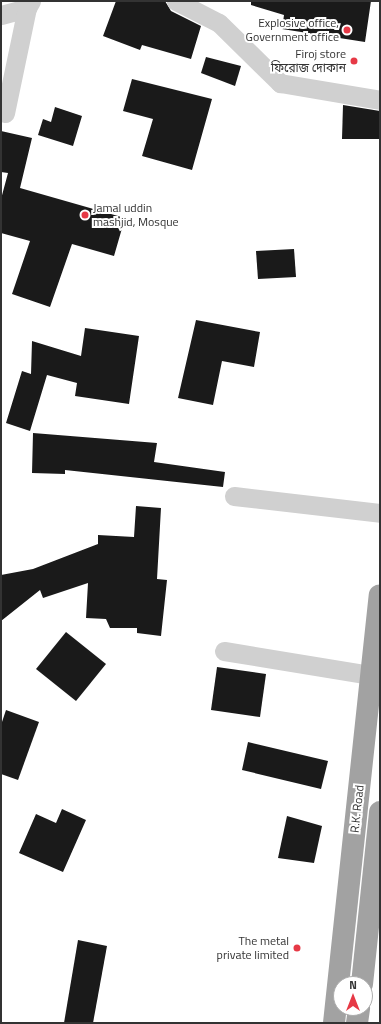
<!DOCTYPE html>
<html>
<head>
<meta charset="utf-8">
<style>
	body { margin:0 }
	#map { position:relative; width:381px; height:1024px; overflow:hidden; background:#fff; font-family:"Titillium Web","Noto Sans Bengali",sans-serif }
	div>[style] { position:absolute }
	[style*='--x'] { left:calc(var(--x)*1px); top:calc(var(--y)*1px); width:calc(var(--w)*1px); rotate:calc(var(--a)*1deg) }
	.building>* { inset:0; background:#1a1a1a }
	.minor>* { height:19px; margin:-9.5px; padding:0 9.5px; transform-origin:9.5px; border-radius:9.5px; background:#d0d0d0 }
	.trunk>* { height:22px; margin:-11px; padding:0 11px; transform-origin:11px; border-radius:11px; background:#a2a2a2 }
	.dots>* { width:11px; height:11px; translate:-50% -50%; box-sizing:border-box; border:2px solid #fff; border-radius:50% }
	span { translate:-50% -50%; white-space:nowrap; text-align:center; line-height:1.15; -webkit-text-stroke:4px #fff; paint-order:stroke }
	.poi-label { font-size:12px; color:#333 }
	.right { translate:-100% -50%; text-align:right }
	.left { translate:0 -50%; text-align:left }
	.street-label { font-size:12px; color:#333 }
	.frame { position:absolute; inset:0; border:2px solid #333; pointer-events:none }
	.north { position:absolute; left:333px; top:976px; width:40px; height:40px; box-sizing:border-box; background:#fff; border:1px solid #adadad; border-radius:50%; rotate:0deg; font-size:11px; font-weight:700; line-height:16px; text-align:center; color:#333 }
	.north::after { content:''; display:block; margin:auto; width:14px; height:18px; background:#e63946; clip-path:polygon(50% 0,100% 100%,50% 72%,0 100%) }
</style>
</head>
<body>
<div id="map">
	<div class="building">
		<div style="clip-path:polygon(116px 1px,165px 1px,171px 11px,201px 26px,191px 59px,142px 45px,140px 50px,103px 36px)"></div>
		<div style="clip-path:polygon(251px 1px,371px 1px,365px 42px,282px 29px,284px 15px,251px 5px)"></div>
		<div style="clip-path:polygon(206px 57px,241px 66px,235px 86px,201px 73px)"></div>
		<div style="clip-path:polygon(132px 79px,212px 99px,192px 170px,142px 156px,153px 119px,123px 111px)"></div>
		<div style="clip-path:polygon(343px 105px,380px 111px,380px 139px,342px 139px)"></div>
		<div style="clip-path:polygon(55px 107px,82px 116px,73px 146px,38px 135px,43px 119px,51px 122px)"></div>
		<div style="clip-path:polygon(1px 131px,32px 138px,20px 188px,125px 218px,114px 256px,72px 244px,50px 307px,12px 294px,30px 241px,1px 233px,1px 199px,8px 173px,1px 172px)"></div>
		<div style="clip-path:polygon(294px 249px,296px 277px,258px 279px,256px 251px)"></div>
		<div style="clip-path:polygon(196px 320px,260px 332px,254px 367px,222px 361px,213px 405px,178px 398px)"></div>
		<div style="clip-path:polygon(85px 328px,139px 336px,129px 404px,75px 396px,77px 383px,47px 375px,30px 431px,6px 423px,22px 371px,31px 374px,32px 341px,81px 356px)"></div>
		<div style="clip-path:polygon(33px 433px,157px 443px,154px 462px,225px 472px,223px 487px,65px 470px,65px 474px,32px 473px)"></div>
		<div style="clip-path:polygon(136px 506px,161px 508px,157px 579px,167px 580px,161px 636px,137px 633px,137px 628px,110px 628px,106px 619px,86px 618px,88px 583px,43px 598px,40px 590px,1px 621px,1px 575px,33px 569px,98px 544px,98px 535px,134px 537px)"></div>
		<div style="clip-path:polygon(66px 632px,106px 664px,76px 701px,36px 669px)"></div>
		<div style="clip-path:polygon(217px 667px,266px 674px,260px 717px,211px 710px)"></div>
		<div style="clip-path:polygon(6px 710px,39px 722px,18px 780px,1px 774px,1px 725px)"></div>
		<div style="clip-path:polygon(248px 742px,328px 761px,321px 789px,242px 770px)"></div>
		<div style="clip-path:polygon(62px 809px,86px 820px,63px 872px,19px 853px,36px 814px,56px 823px)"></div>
		<div style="clip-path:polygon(287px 816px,322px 826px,314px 863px,278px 858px)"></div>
		<div style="clip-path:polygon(78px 940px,107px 946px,93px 1023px,64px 1023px)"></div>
	</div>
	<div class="minor">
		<div style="--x:176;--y:1;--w:48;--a:27.1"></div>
		<div style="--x:219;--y:23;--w:86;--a:44.5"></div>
		<div style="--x:280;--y:83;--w:101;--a:9.6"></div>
		<div style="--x:1;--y:15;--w:27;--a:-15"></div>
		<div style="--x:27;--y:8;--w:8;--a:-60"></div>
		<div style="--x:5;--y:113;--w:107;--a:-78.2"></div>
		<div style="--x:234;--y:496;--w:147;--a:6.6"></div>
		<div style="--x:224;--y:651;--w:149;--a:9.3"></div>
	</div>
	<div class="trunk">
		<div style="--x:362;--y:984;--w:173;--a:-84"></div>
		<div style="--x:334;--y:1023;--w:430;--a:-83.9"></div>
		<div style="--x:357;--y:1023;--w:15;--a:-82"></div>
	</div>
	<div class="dots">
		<div style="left:347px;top:30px;background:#e63946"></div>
		<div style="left:354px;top:61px;background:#e63946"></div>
		<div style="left:85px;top:215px;background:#e63946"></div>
		<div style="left:297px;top:948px;background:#e63946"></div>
	</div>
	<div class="poi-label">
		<span class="right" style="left:339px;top:30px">Explosive office,<br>Government office</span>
		<span class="right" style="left:346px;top:61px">Firoj store<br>ফিরোজ দোকান</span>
		<span class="left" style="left:93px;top:215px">Jamal uddin<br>mashjid, Mosque</span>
		<span class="right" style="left:289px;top:948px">The metal<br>private limited</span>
	</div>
	<div class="street-label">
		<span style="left:357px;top:809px;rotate:-84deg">R.K. Road</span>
	</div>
	<div class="frame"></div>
	<div class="north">N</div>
</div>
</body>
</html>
